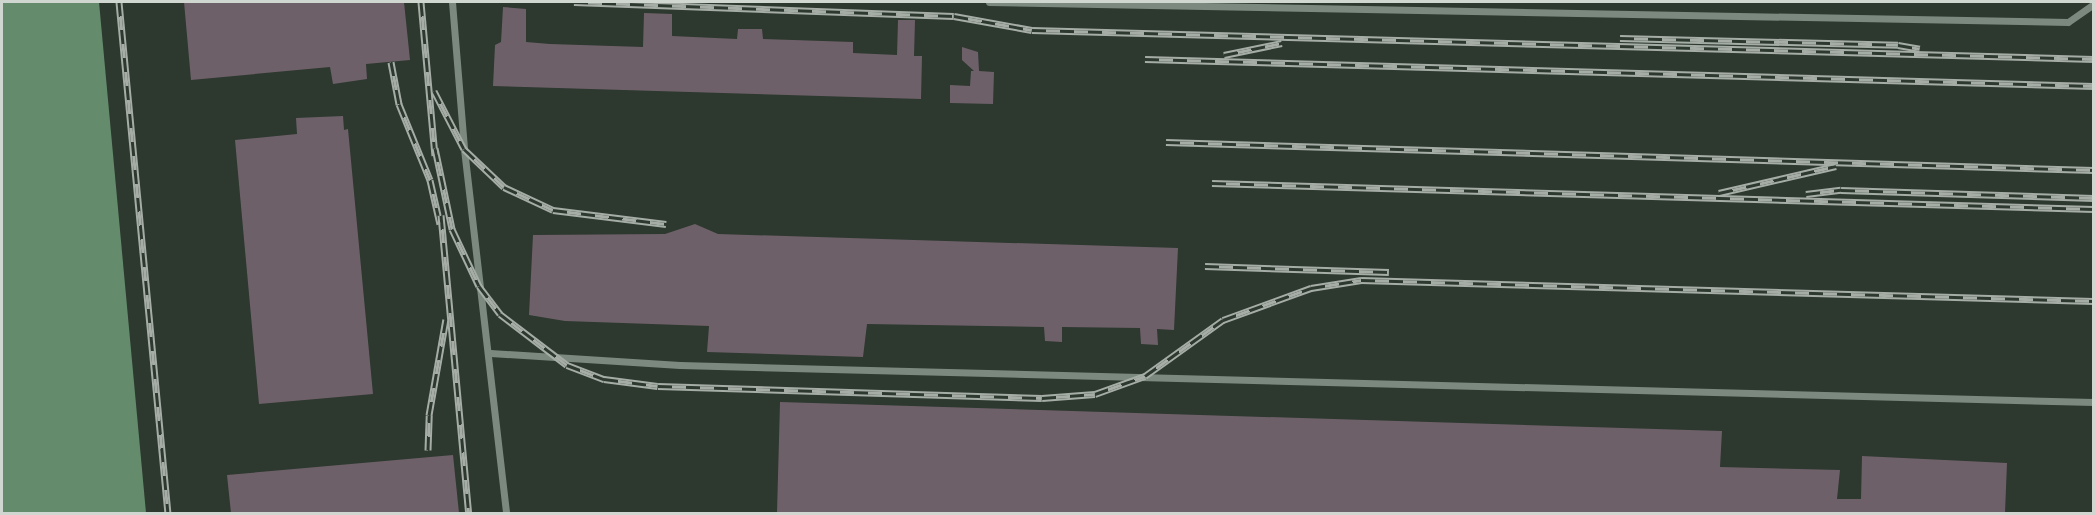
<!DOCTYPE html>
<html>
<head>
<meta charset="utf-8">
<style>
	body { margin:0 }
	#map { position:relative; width:2095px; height:515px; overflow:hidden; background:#2d382f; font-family:"Open Sans",sans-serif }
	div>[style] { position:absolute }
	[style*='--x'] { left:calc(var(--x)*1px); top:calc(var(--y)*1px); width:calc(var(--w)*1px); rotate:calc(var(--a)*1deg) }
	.water>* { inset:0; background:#648c6c }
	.building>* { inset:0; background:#6e6069 }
	.service>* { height:7px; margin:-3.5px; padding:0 3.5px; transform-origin:3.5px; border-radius:3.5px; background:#7b897e }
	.rail>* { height:7px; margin-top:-3.5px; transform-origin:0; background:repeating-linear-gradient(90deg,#2d382f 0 14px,#a5ada6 0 28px); box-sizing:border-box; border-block:2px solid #a5ada6 }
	span { translate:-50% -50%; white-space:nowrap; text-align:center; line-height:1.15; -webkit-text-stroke:4.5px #2d382f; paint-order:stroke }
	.frame { position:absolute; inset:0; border:3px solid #d0d7d1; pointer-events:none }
</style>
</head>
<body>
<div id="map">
	<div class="water">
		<div style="clip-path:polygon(2px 2px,99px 2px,146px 513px,2px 513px)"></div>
	</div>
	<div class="building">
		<div style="clip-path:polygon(184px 2px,404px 2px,410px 60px,366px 64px,367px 79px,333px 84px,330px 67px,191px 80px)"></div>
		<div style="clip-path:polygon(503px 7px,526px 9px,526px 42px,550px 44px,643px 47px,644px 13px,672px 14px,672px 36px,737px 39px,738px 29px,762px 29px,763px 39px,853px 42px,853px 53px,897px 55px,898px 20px,915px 20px,914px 56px,922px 56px,921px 99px,493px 86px,495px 45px,501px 42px)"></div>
		<div style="clip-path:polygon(962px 47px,978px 52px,979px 71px,994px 72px,993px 104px,950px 103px,950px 85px,970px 86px,971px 71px,974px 71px,962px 60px)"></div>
		<div style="clip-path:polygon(343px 116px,344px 130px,348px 129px,373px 394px,259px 404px,235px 140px,297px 134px,296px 118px)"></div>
		<div style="clip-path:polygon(695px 224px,718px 234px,1178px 248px,1174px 330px,1157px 329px,1158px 345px,1141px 344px,1140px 328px,1062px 327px,1062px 342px,1045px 341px,1044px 327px,867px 324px,863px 357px,707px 352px,709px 326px,565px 321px,529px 315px,533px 235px,665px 234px)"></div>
		<div style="clip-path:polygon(780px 402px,1722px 431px,1720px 467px,1840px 470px,1837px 499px,1861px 499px,1862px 456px,2007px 463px,2005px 513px,777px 513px)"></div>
		<div style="clip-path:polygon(453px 455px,459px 513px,231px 513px,227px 475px)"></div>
	</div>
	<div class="service">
		<div style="--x:452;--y:2;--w:147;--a:85.3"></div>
		<div style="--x:464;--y:149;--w:367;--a:83.4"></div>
		<div style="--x:989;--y:2;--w:1079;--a:1.06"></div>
		<div style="--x:2068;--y:22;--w:32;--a:-35"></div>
		<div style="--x:490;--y:353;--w:190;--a:3.6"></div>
		<div style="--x:680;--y:365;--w:1414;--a:1.5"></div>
	</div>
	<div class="rail">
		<div style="--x:119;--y:2;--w:514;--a:84.53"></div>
		<div style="--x:421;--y:2;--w:154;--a:84.8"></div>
		<div style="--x:574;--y:2;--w:380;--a:2.1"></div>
		<div style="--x:954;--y:16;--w:79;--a:10.2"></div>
		<div style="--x:1032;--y:30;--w:1062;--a:1.56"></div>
		<div style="--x:1620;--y:38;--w:278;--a:1.4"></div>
		<div style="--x:1898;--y:45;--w:22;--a:10"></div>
		<div style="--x:1224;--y:55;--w:59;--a:-11.7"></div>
		<div style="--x:1145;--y:59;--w:949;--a:1.63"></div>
		<div style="--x:391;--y:62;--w:43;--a:79.2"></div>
		<div style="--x:399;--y:104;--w:82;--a:67.8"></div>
		<div style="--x:430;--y:180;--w:45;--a:77.2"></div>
		<div style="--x:434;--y:91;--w:65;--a:62.7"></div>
		<div style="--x:464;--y:149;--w:55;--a:43.5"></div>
		<div style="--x:504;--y:187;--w:54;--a:25.1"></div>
		<div style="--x:553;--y:210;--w:114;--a:7.1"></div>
		<div style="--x:1166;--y:142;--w:928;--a:1.73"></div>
		<div style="--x:435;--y:148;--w:83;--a:78.1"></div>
		<div style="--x:452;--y:229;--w:63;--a:64.7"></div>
		<div style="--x:479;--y:286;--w:35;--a:53"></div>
		<div style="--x:500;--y:314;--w:84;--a:37.3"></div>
		<div style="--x:567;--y:365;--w:40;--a:21"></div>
		<div style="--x:604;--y:379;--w:54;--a:7.4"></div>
		<div style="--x:658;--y:386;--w:384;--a:1.8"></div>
		<div style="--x:1042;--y:398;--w:53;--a:-4.3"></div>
		<div style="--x:1095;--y:394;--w:53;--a:-19.8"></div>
		<div style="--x:1145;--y:376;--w:96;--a:-35.7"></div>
		<div style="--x:1223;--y:320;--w:94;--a:-20"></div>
		<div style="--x:1311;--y:288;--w:51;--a:-9.1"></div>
		<div style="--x:1361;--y:280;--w:733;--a:1.64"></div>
		<div style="--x:1212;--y:183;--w:882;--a:1.69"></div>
		<div style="--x:1719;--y:193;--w:120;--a:-13"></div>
		<div style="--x:1806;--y:194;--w:35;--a:-7"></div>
		<div style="--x:1841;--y:190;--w:253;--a:1.8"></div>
		<div style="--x:441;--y:215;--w:300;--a:84.7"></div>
		<div style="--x:1205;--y:266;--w:184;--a:1.9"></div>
		<div style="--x:428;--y:450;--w:35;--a:-88"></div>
		<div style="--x:429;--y:415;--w:97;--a:-80"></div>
	</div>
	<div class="frame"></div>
</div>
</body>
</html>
